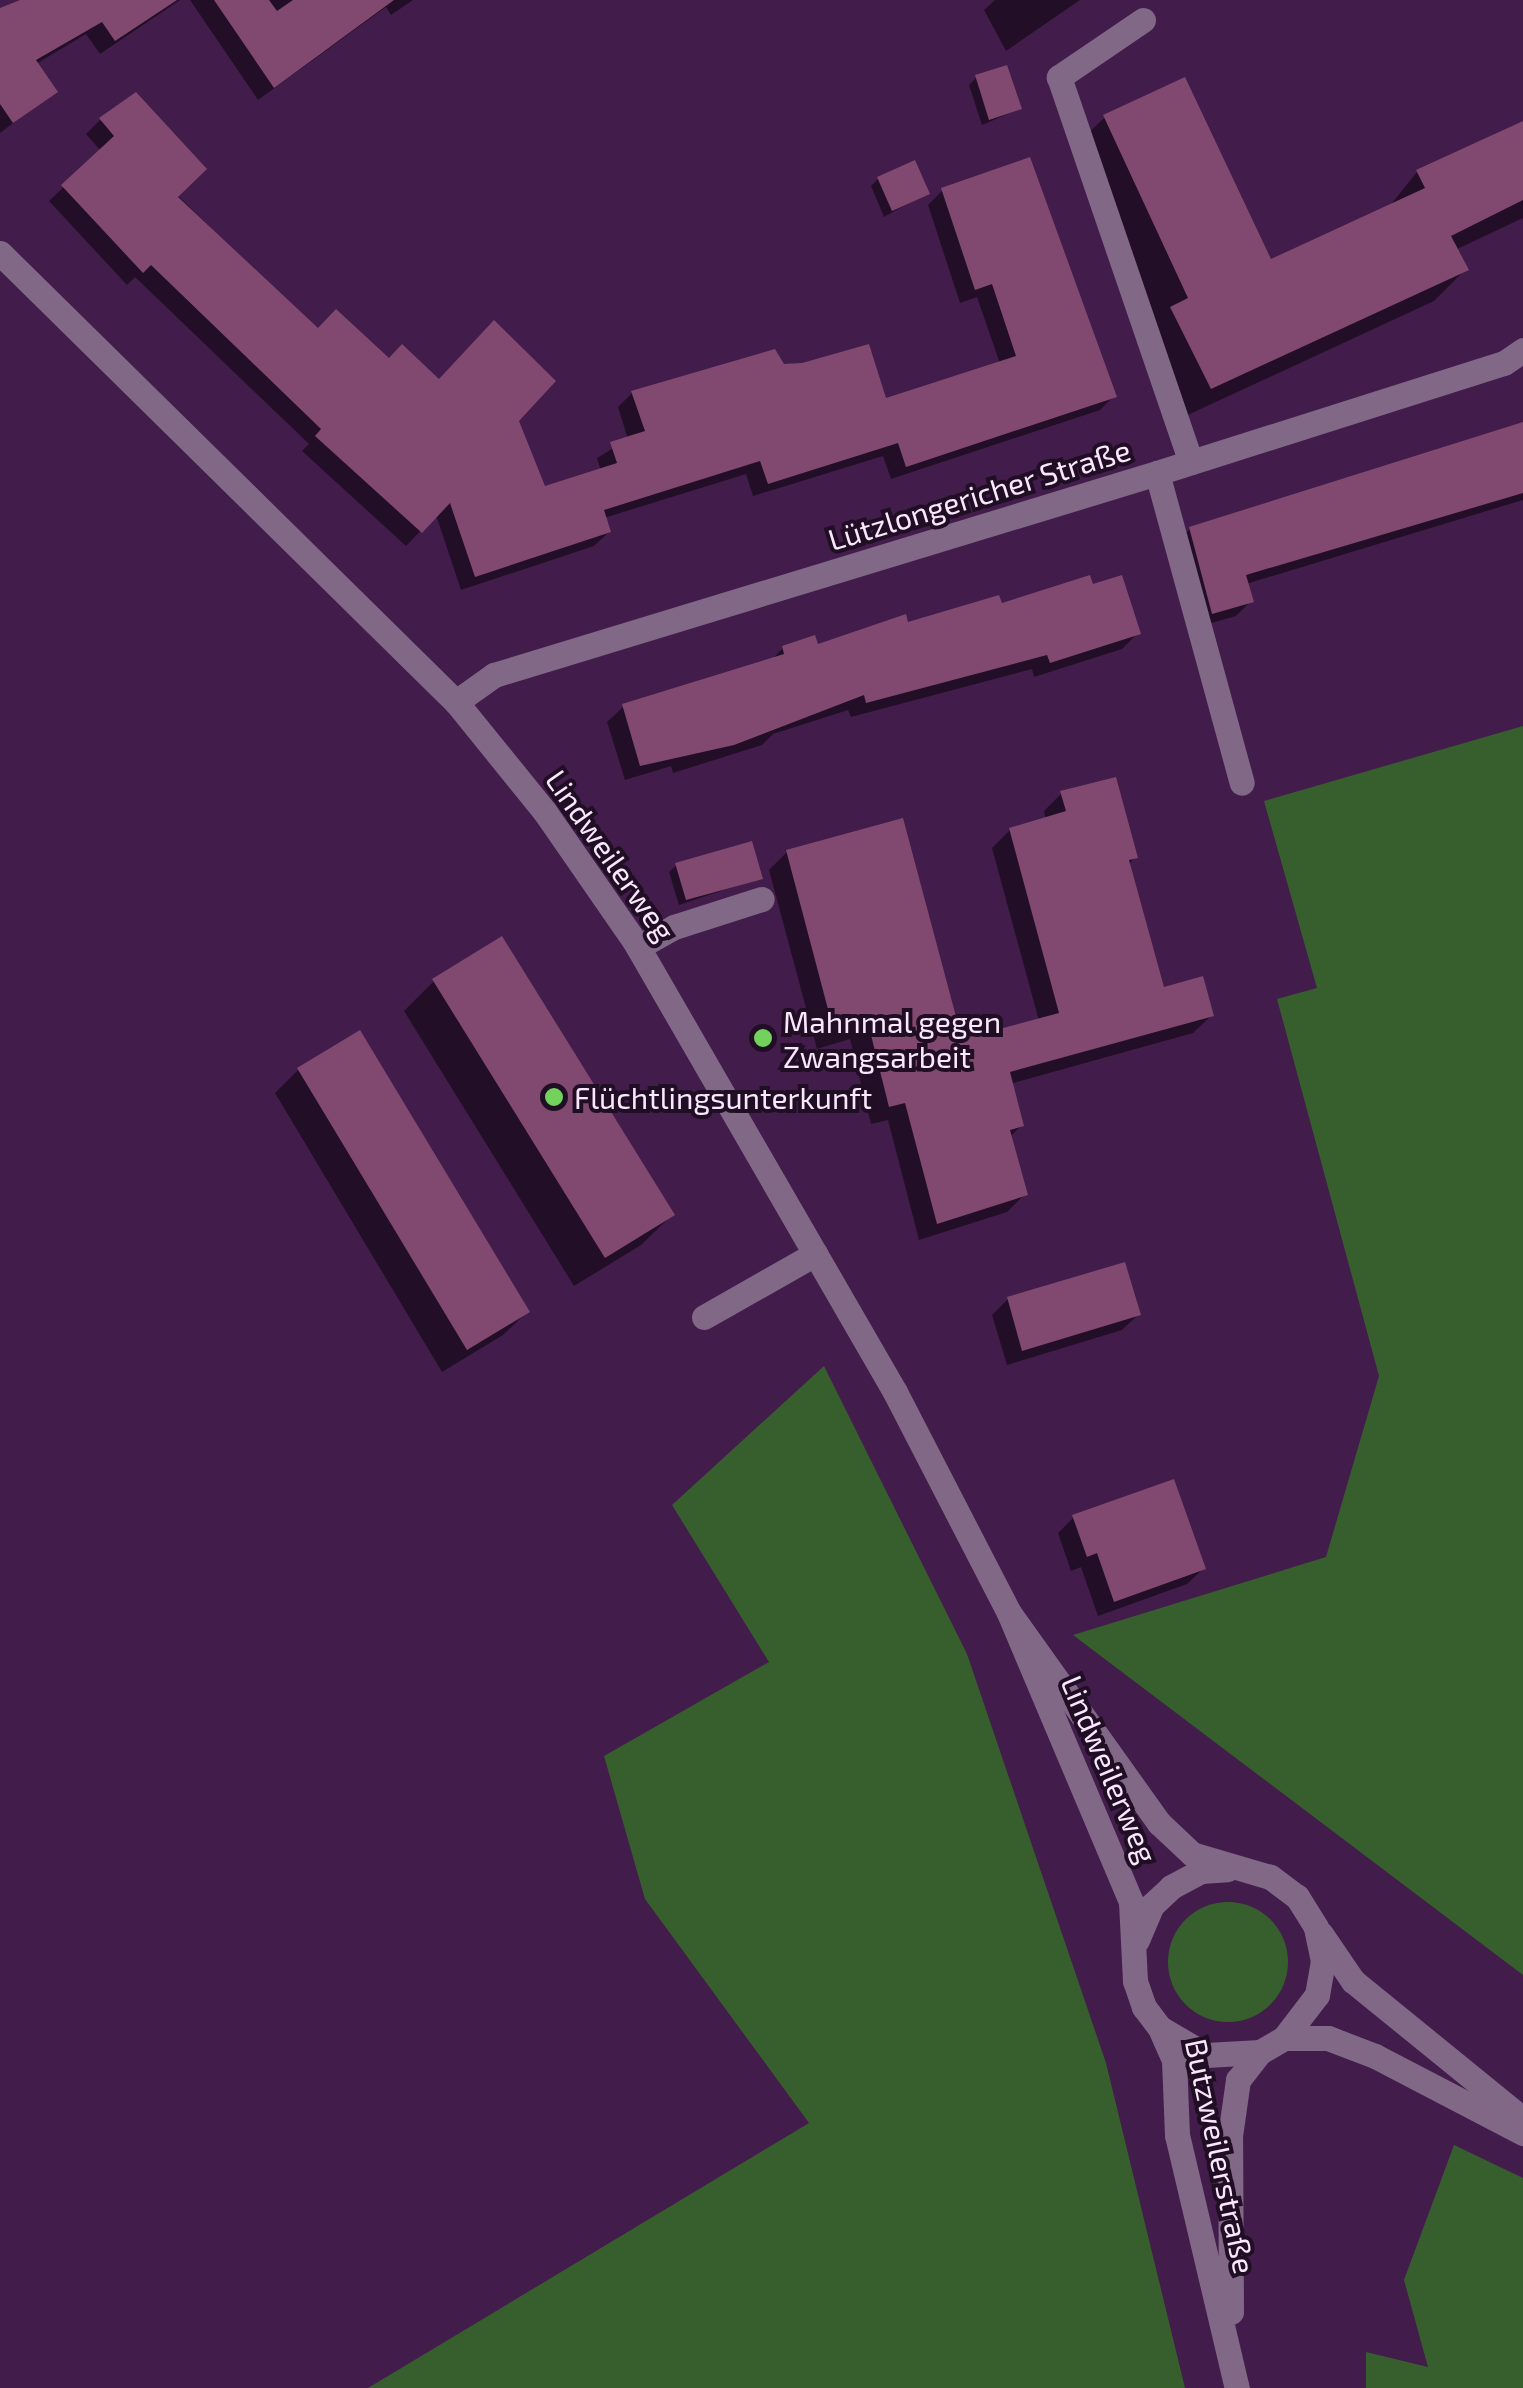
<!DOCTYPE html>
<html>
<head>
<meta charset="utf-8">
<style>
	body { margin:0 }
	#map { position:relative; width:1523px; height:2388px; overflow:hidden; background:#421c4b; font-family:"Exo 2",sans-serif }
	div>[style] { position:absolute }
	[style*='--x'] { left:calc(var(--x)*1px); top:calc(var(--y)*1px); width:calc(var(--w)*1px); rotate:calc(var(--a)*1deg) }
	.green>* { inset:0; background:#375f2e }
	.round { border-radius:50% }
	.shadow>* { inset:0; background:#0007 }
	.building>* { inset:0; background:#81496f }
	.minor>* { height:25px; margin:-12.5px; padding:0 12.5px; transform-origin:12.5px; border-radius:12.5px; background:#816887 }
	.dots>* { width:28px; height:28px; translate:-50% -50%; box-sizing:border-box; border:5px solid #200f24; border-radius:50% }
	span { translate:-50% -50%; white-space:nowrap; text-align:center; line-height:1.15; -webkit-text-stroke:8px #200f24; paint-order:stroke }
	.street-label { font-size:30px; color:#fae7fe }
	.poi-label { font-size:30px; color:#fae7fe }
	.left { translate:0 -50%; text-align:left }
</style>
</head>
<body>
<div id="map">
	<div class="green">
		<div style="clip-path:polygon(1523px 726px,1523px 1975px,1073px 1635px,1326px 1557px,1379px 1376px,1277px 999px,1317px 988px,1264px 801px)"></div>
		<div style="clip-path:polygon(824px 1366px,967px 1654px,1106px 2063px,1185px 2388px,368px 2388px,809px 2123px,645px 1899px,604px 1756px,769px 1662px,672px 1505px)"></div>
		<div class="round" style="left:1168px;top:1902px;width:120px;height:120px"></div>
		<div style="clip-path:polygon(1454px 2145px,1523px 2178px,1523px 2388px,1366px 2388px,1366px 2352px,1428px 2367px,1404px 2280px)"></div>
	</div>
	<div class="shadow">
		<div style="clip-path:polygon(26px 0,180px 0,100px 54px,86px 34px,36px 64px,55px 91px,0 133px,0 17px)"></div>
		<div style="clip-path:polygon(190px 0,413px 0,391px 15px,386px 7px,258px 100px)"></div>
		<div style="clip-path:polygon(995px 0,1080px 0,1006px 51px,984px 10px)"></div>
		<div style="clip-path:polygon(976px 78px,1019px 109px,982px 125px,969px 85px)"></div>
		<div style="clip-path:polygon(1105px 117px,1270px 263px,1388px 208px,1417px 172px,1523px 123px,1523px 218px,1455px 250px,1465px 270px,1434px 301px,1179px 419px,1073px 148px)"></div>
		<div style="clip-path:polygon(100px 120px,318px 332px,516px 420px,543px 489px,601px 471px,597px 458px,628px 439px,618px 407px,632px 393px,783px 367px,885px 401px,1000px 364px,977px 297px,960px 303px,928px 205px,942px 191px,1114px 396px,1100px 410px,891px 479px,883px 456px,753px 496px,746px 474px,604px 518px,609px 532px,594px 546px,461px 590px,436px 515px,406px 546px,302px 451px,309px 444px,135px 277px,127px 285px,49px 201px,101px 151px,86px 134px)"></div>
		<div style="clip-path:polygon(878px 179px,927px 193px,884px 217px,871px 186px)"></div>
		<div style="clip-path:polygon(1523px 425px,1523px 500px,1246px 584px,1251px 601px,1236px 616px,1197px 627px,1175px 544px,1190px 529px)"></div>
		<div style="clip-path:polygon(1091px 587px,1138px 633px,1122px 649px,1034px 677px,1032px 669px,851px 717px,848px 710px,773px 734px,762px 745px,673px 773px,671px 766px,625px 780px,607px 722px,623px 707px,770px 661px,783px 648px,816px 647px)"></div>
		<div style="clip-path:polygon(1062px 793px,1135px 857px,1128px 865px,1162px 991px,1211px 1016px,1193px 1033px,1010px 1084px,1021px 1126px,1010px 1137px,1025px 1194px,1007px 1212px,919px 1240px,888px 1120px,871px 1124px,850px 1039px,817px 1049px,769px 870px,787px 852px,960px 1042px,1039px 1021px,992px 848px,1010px 830px,1046px 820px,1044px 811px)"></div>
		<div style="clip-path:polygon(677px 865px,760px 878px,679px 905px,669px 872px)"></div>
		<div style="clip-path:polygon(434px 981px,672px 1215px,641px 1245px,574px 1286px,404px 1011px)"></div>
		<div style="clip-path:polygon(298px 1070px,527px 1312px,503px 1335px,442px 1372px,275px 1093px)"></div>
		<div style="clip-path:polygon(1008px 1299px,1138px 1315px,1122px 1330px,1007px 1365px,992px 1315px)"></div>
		<div style="clip-path:polygon(1073px 1518px,1203px 1569px,1187px 1584px,1098px 1616px,1081px 1567px,1071px 1571px,1058px 1533px)"></div>
	</div>
	<div class="building">
		<div style="clip-path:polygon(20px 0,177px 0,115px 41px,102px 22px,36px 60px,58px 92px,13px 123px,0 104px,0 8px)"></div>
		<div style="clip-path:polygon(214px 0,269px 0,277px 11px,293px 0,394px 0,274px 88px)"></div>
		<div style="clip-path:polygon(1007px 65px,1022px 109px,989px 120px,975px 75px)"></div>
		<div style="clip-path:polygon(1185px 77px,1271px 259px,1425px 188px,1416px 170px,1523px 121px,1523px 200px,1451px 236px,1469px 270px,1211px 389px,1170px 307px,1188px 298px,1103px 115px)"></div>
		<div style="clip-path:polygon(136px 92px,207px 169px,178px 197px,318px 328px,336px 309px,389px 358px,402px 344px,439px 379px,494px 320px,556px 381px,519px 421px,545px 486px,617px 463px,610px 442px,645px 431px,631px 391px,775px 349px,784px 364px,802px 363px,869px 344px,886px 398px,1016px 356px,992px 284px,975px 290px,941px 188px,1030px 157px,1117px 397px,906px 467px,898px 443px,768px 484px,760px 461px,604px 510px,611px 532px,475px 577px,450px 503px,422px 533px,315px 436px,321px 429px,151px 265px,143px 273px,61px 185px,114px 136px,99px 118px)"></div>
		<div style="clip-path:polygon(915px 160px,930px 194px,892px 211px,877px 177px)"></div>
		<div style="clip-path:polygon(1523px 422px,1523px 493px,1246px 575px,1254px 602px,1212px 614px,1189px 527px)"></div>
		<div style="clip-path:polygon(1090px 575px,1093px 584px,1122px 575px,1141px 634px,1050px 663px,1047px 655px,866px 703px,864px 695px,734px 745px,640px 766px,622px 704px,784px 654px,782px 646px,815px 635px,818px 644px,906px 614px,908px 622px,999px 595px,1002px 603px)"></div>
		<div style="clip-path:polygon(1116px 777px,1138px 858px,1129px 860px,1164px 987px,1203px 976px,1214px 1016px,1010px 1072px,1024px 1126px,1010px 1130px,1028px 1195px,937px 1224px,905px 1103px,889px 1107px,868px 1023px,834px 1032px,786px 850px,903px 818px,962px 1039px,1059px 1013px,1009px 828px,1066px 811px,1060px 791px)"></div>
		<div style="clip-path:polygon(752px 841px,763px 879px,686px 900px,675px 863px)"></div>
		<div style="clip-path:polygon(502px 936px,675px 1215px,605px 1258px,432px 979px)"></div>
		<div style="clip-path:polygon(360px 1030px,530px 1312px,467px 1350px,297px 1068px)"></div>
		<div style="clip-path:polygon(1125px 1262px,1141px 1315px,1022px 1351px,1007px 1297px)"></div>
		<div style="clip-path:polygon(1174px 1479px,1206px 1569px,1114px 1602px,1097px 1553px,1087px 1557px,1072px 1515px)"></div>
	</div>
	<div class="minor">
		<div style="--x:1143;--y:20;--w:102;--a:145.8"></div>
		<div style="--x:1059;--y:77;--w:407;--a:71.1"></div>
		<div style="--x:0;--y:253;--w:640;--a:44.56"></div>
		<div style="--x:456;--y:702;--w:141;--a:51"></div>
		<div style="--x:545;--y:812;--w:158;--a:55.3"></div>
		<div style="--x:635;--y:942;--w:520;--a:59.98"></div>
		<div style="--x:895;--y:1392;--w:249;--a:62.7"></div>
		<div style="--x:1009;--y:1613;--w:314;--a:67.1"></div>
		<div style="--x:1131;--y:1902;--w:79;--a:87.1"></div>
		<div style="--x:1135;--y:1981;--w:28;--a:71"></div>
		<div style="--x:1144;--y:2007;--w:26;--a:53"></div>
		<div style="--x:1160;--y:2028;--w:53;--a:30.4"></div>
		<div style="--x:1206;--y:2055;--w:54;--a:-3.2"></div>
		<div style="--x:1260;--y:2052;--w:28;--a:-30"></div>
		<div style="--x:1284;--y:2038;--w:54;--a:-52.5"></div>
		<div style="--x:1317;--y:1995;--w:35;--a:-80"></div>
		<div style="--x:1323;--y:1961;--w:35;--a:-102"></div>
		<div style="--x:1316;--y:1927;--w:36;--a:-122"></div>
		<div style="--x:1297;--y:1897;--w:34;--a:-143"></div>
		<div style="--x:1270;--y:1877;--w:81;--a:-163.6"></div>
		<div style="--x:1192;--y:1854;--w:45;--a:-136.8"></div>
		<div style="--x:1159;--y:1823;--w:258;--a:-125.5"></div>
		<div style="--x:1157;--y:473;--w:321;--a:74.7"></div>
		<div style="--x:456;--y:702;--w:47;--a:-35.4"></div>
		<div style="--x:494;--y:675;--w:693;--a:-16.94"></div>
		<div style="--x:1157;--y:473;--w:364;--a:-17.6"></div>
		<div style="--x:1504;--y:363;--w:23;--a:-34"></div>
		<div style="--x:638;--y:947;--w:41;--a:-29.1"></div>
		<div style="--x:674;--y:927;--w:92;--a:-17.7"></div>
		<div style="--x:704;--y:1317;--w:128;--a:-29.6"></div>
		<div style="--x:1321;--y:1934;--w:57;--a:55.8"></div>
		<div style="--x:1353;--y:1981;--w:219;--a:39.1"></div>
		<div style="--x:1137;--y:1940;--w:38;--a:-67"></div>
		<div style="--x:1152;--y:1905;--w:26;--a:-43"></div>
		<div style="--x:1171;--y:1887;--w:34;--a:-28"></div>
		<div style="--x:1201;--y:1871;--w:26;--a:-4"></div>
		<div style="--x:1162;--y:2033;--w:30;--a:66"></div>
		<div style="--x:1174;--y:2060;--w:75;--a:87.7"></div>
		<div style="--x:1177;--y:2135;--w:260;--a:76.7"></div>
		<div style="--x:1284;--y:2038;--w:44;--a:0"></div>
		<div style="--x:1328;--y:2038;--w:50;--a:21"></div>
		<div style="--x:1375;--y:2056;--w:167;--a:27.5"></div>
		<div style="--x:1231;--y:2312;--w:176;--a:-90.3"></div>
		<div style="--x:1230;--y:2136;--w:57;--a:-81.9"></div>
		<div style="--x:1238;--y:2080;--w:36;--a:-52"></div>
	</div>
	<div class="dots">
		<div style="left:763px;top:1038px;background:#73d25c"></div>
		<div style="left:554px;top:1097px;background:#73d25c"></div>
	</div>
	<div class="street-label">
		<span style="left:979px;top:494px;rotate:-17deg">Lützlongericher Straße</span>
		<span style="left:611px;top:855px;rotate:55deg">Lindweilerweg</span>
		<span style="left:1110px;top:1769px;rotate:67deg">Lindweilerweg</span>
		<span style="left:1221px;top:2156px;rotate:78deg">Butzweilerstraße</span>
	</div>
	<div class="poi-label">
		<span class="left" style="left:783px;top:1038px">Mahnmal gegen<br>Zwangsarbeit</span>
		<span class="left" style="left:574px;top:1097px">Flüchtlingsunterkunft</span>
	</div>
</div>
</body>
</html>
